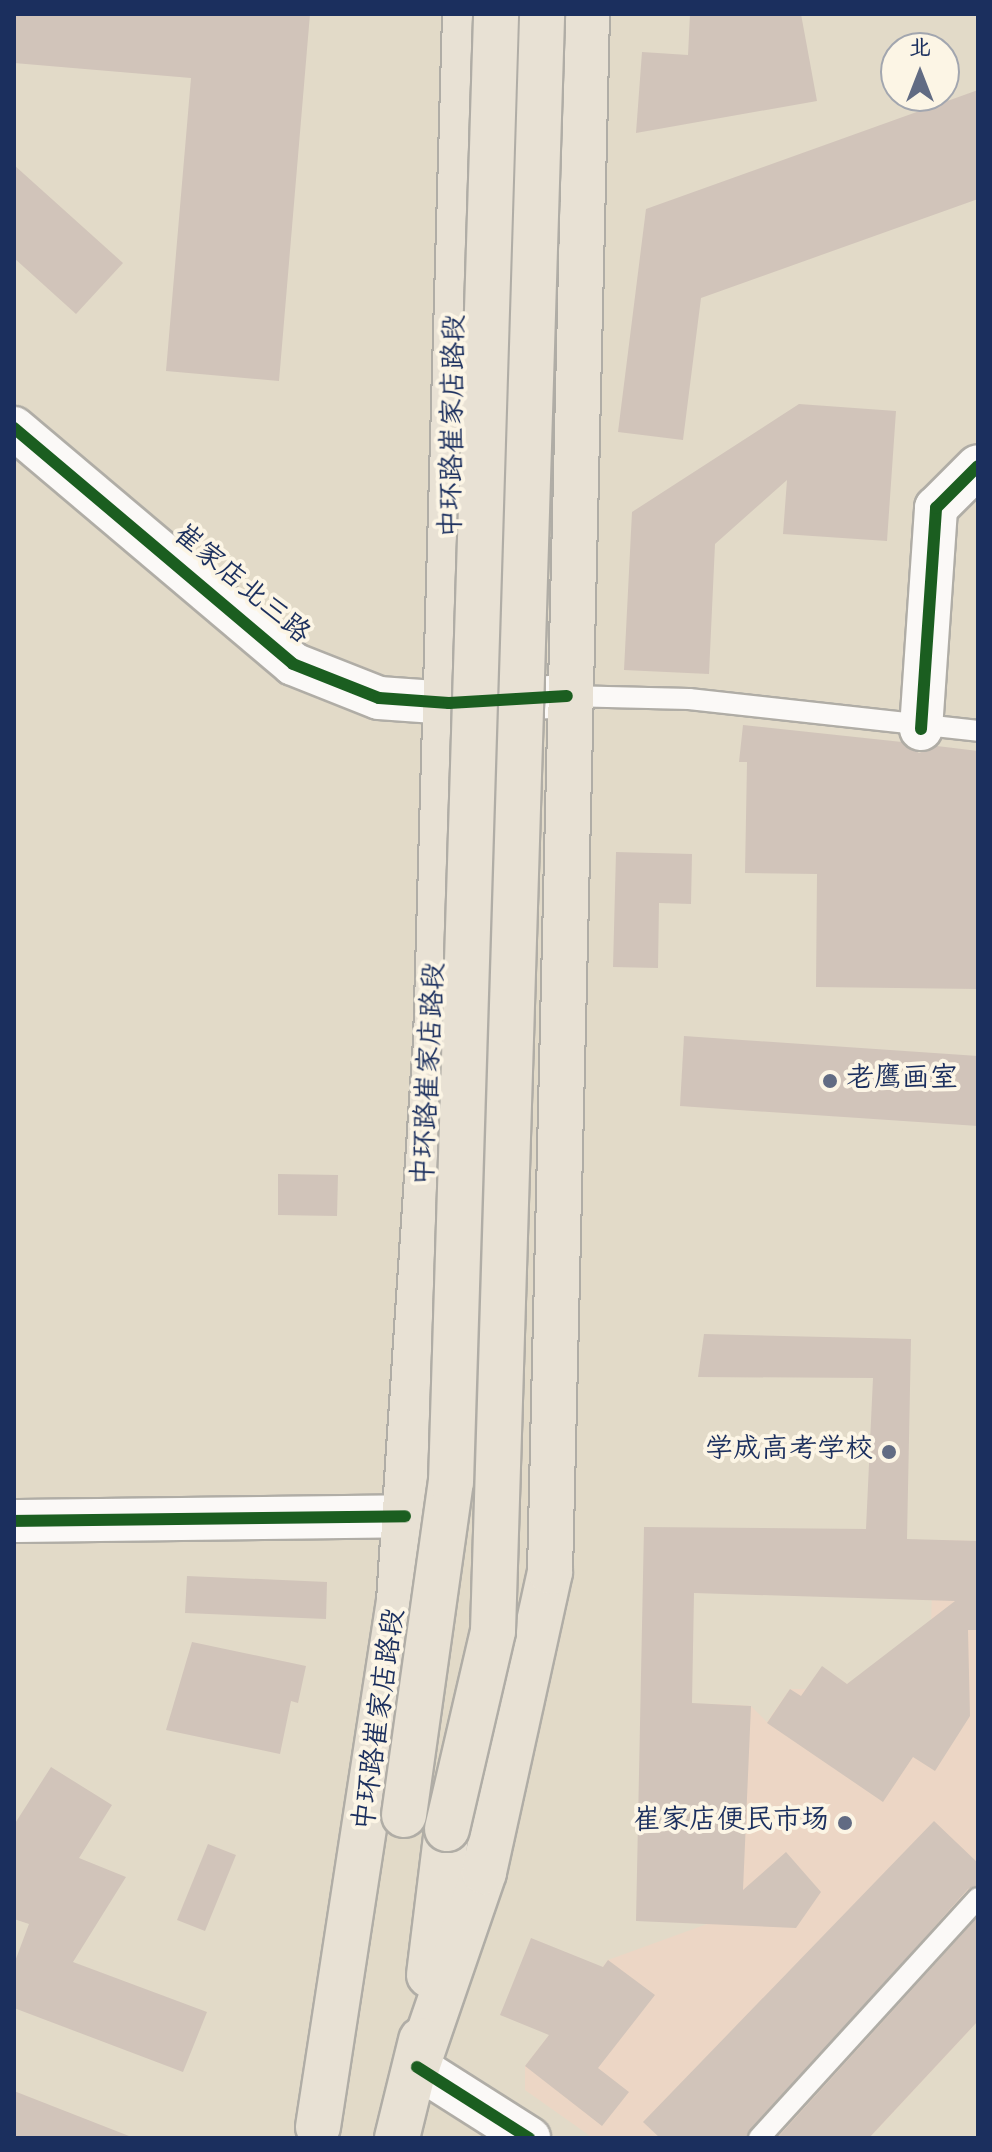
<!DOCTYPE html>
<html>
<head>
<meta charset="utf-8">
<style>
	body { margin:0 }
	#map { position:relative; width:992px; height:2152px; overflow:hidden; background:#e2dac8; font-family:"Gochi Hand","LXGW WenKai TC",sans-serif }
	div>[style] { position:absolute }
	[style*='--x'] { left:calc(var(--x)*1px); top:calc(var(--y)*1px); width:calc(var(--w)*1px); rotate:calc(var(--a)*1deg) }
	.built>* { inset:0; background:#ecd6c5 }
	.building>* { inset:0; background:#d1c4ba }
	.roads { filter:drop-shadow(2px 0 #b0ada6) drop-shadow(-2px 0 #b0ada6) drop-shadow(0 2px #b0ada6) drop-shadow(0 -2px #b0ada6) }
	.service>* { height:20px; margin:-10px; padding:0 10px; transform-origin:10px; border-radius:10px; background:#fbf9f7 }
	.minor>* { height:42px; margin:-21px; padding:0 21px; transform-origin:21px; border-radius:21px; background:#fbf9f7 }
	.primary>* { height:44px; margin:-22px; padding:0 22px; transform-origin:22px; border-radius:22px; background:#e8e1d4 }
	.bridges { filter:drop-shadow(2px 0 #b0ada6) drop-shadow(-2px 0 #b0ada6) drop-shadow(0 2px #b0ada6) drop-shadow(0 -2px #b0ada6) }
	.primary-bridge>* { height:44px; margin:-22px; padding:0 22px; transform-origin:22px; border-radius:22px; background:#e8e1d4 }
	.cycleway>* { height:12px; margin:-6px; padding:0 6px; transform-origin:6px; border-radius:6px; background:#1b5e20 }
	.dots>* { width:22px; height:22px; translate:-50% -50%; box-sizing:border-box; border:4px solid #fcf5e5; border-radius:50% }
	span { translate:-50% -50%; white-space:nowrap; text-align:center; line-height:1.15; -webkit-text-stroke:8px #fcf5e5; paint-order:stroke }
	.street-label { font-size:28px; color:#1b2f5e }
	.poi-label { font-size:28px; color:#1b2f5e }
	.left { translate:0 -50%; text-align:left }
	.right { translate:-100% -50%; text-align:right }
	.frame { position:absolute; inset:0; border:16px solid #1b2f5e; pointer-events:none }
	.north { position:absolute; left:880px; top:32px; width:80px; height:80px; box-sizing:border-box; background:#fcf5e5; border:2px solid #a2a6af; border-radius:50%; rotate:0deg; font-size:22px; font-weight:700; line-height:32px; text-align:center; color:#1b2f5e }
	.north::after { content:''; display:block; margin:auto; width:28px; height:36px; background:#616b83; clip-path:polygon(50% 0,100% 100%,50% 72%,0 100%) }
</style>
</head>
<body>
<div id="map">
	<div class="built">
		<div style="clip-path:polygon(933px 1540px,978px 1541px,978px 2021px,869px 2138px,593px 2138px,525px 2090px,525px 2066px,608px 1960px,707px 1924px,717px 1704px,751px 1706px,767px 1722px,790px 1689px,806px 1689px,822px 1667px,847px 1684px,931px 1629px)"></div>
	</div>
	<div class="building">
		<div style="clip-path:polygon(14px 14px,310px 14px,279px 381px,166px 371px,191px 78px,14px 63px)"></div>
		<div style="clip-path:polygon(690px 14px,801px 14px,817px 101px,636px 133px,642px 52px,688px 55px)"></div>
		<div style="clip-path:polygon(978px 90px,978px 199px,701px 298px,683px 440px,618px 432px,646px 209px)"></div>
		<div style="clip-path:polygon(14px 165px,123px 263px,76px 314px,14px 258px)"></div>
		<div style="clip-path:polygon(799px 404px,896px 411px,887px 541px,783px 534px,787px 480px,715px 544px,709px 674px,624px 670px,632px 512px)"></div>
		<div style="clip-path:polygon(743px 725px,902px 742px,919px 753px,937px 746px,978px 751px,978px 989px,816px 987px,817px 874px,745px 873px,747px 762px,739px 762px)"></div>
		<div style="clip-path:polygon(616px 852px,692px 854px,691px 904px,659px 903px,658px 968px,613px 967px)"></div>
		<div style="clip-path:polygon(684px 1036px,978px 1056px,978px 1126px,680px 1106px)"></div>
		<div style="clip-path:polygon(278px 1174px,338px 1175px,337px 1216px,278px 1215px)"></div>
		<div style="clip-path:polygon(704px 1334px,911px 1339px,907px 1539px,978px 1541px,978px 1630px,968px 1630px,970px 1716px,935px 1771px,913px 1757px,883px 1802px,767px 1723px,790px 1689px,801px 1696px,822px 1666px,847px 1684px,955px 1601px,694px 1593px,692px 1703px,751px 1706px,743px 1890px,786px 1852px,821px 1892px,796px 1928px,636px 1921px,644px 1527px,866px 1529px,873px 1378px,698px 1377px)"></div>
		<div style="clip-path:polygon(187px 1576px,327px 1582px,326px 1619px,185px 1613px)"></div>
		<div style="clip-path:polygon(192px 1642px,306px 1666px,298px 1703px,291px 1701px,280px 1754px,166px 1730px)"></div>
		<div style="clip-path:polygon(51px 1767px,112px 1805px,79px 1858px,126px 1877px,73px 1962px,207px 2012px,183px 2072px,14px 2008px,14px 1964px,29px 1924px,14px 1919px,14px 1825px)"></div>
		<div style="clip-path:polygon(934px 1821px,978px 1863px,978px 1885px,968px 1889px,746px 2138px,660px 2138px,643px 2122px)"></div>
		<div style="clip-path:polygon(208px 1844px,236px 1855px,205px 1931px,177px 1920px)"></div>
		<div style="clip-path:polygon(978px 1917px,978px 2021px,869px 2138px,777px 2138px)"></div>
		<div style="clip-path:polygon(531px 1938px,603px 1967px,608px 1960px,655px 1995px,598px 2068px,629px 2092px,602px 2126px,525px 2066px,549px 2035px,500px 2015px)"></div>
		<div style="clip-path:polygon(14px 2091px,129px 2136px,129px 2138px,14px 2138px)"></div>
	</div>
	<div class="roads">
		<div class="service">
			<div style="--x:567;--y:696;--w:122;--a:1.4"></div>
			<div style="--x:689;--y:699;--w:291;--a:6.3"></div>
			<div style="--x:759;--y:2138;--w:325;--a:-47.6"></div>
		</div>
		<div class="minor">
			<div style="--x:14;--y:428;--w:365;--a:40.2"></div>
			<div style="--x:293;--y:664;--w:92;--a:21.6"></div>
			<div style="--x:379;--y:698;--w:70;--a:4.1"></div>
			<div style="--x:449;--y:703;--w:118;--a:-3.4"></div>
			<div style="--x:921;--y:729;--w:222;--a:-86.1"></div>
			<div style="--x:936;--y:508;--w:59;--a:-45"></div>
			<div style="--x:14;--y:1521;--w:391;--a:-0.7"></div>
			<div style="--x:417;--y:2067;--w:133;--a:32.4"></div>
		</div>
		<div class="primary">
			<div style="--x:429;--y:1975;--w:147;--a:-83"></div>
			<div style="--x:417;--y:2067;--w:206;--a:-71"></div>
			<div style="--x:484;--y:1872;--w:307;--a:-77.6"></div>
			<div style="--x:550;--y:1572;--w:1558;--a:-88.64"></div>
			<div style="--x:318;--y:2127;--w:532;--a:-81.25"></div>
			<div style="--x:399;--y:1601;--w:561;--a:-86.22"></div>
			<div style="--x:436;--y:1041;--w:1027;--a:-88.38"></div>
			<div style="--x:397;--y:2138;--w:101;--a:-76.2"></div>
		</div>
	</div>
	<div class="bridges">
		<div class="primary-bridge">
			<div style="--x:404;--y:1815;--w:336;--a:-82"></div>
			<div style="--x:451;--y:1482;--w:1469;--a:-88.24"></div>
			<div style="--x:447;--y:1829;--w:203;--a:-76.9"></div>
			<div style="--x:493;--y:1631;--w:1618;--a:-88.26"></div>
		</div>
	</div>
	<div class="cycleway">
		<div style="--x:14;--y:428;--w:365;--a:40.2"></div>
		<div style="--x:293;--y:664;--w:92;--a:21.6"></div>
		<div style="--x:379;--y:698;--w:70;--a:4.1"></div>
		<div style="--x:449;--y:703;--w:118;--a:-3.4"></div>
		<div style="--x:921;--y:729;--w:222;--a:-86.1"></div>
		<div style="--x:936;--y:508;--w:59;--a:-45"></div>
		<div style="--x:14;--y:1521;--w:391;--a:-0.7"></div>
		<div style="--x:417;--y:2067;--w:133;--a:32.4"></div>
	</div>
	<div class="dots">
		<div style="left:830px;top:1081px;background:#616b83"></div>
		<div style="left:889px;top:1452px;background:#616b83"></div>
		<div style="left:845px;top:1823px;background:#616b83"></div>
	</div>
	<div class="street-label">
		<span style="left:456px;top:426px;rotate:-89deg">中环路崔家店路段</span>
		<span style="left:240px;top:586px;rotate:40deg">崔家店北三路</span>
		<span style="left:432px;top:1074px;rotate:-87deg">中环路崔家店路段</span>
		<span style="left:382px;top:1720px;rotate:-82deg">中环路崔家店路段</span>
	</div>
	<div class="poi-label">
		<span class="left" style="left:846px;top:1081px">老鹰画室</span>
		<span class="right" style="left:873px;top:1452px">学成高考学校</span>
		<span class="right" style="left:829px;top:1823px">崔家店便民市场</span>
	</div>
	<div class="frame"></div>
	<div class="north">北</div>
</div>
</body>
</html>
